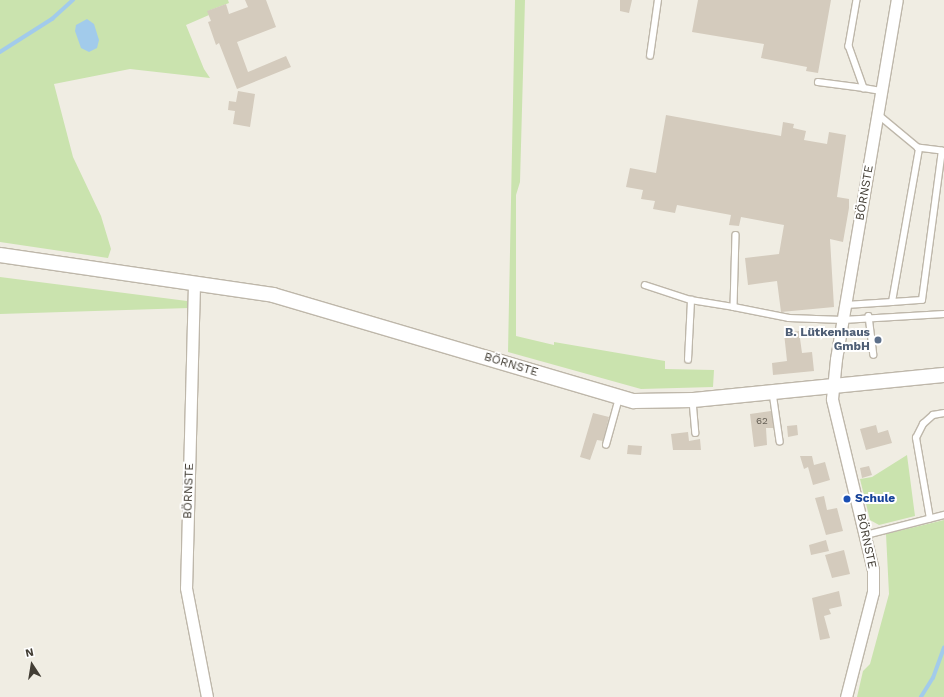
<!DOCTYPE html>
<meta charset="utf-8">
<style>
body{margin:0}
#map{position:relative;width:944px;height:697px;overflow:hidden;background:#f0ede3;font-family:"Work Sans",sans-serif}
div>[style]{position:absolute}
.green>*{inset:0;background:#cae3ae}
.water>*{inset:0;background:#a2cbeb}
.stream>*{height:3.5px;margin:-1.75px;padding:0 1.75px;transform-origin:1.75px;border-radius:1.75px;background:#a2cbeb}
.building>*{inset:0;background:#d4cbbd}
.roads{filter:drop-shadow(1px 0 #beb7aa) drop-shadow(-1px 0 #beb7aa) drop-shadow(0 1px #beb7aa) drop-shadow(0 -1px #beb7aa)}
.service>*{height:5.5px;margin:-2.75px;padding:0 2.75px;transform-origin:2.75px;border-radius:2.75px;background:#fff}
.minor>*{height:11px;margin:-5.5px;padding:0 5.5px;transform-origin:5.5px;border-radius:5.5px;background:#fff}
.tertiary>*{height:14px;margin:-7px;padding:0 7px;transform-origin:7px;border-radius:7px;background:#fff}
.dots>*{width:11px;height:11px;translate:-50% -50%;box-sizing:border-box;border:2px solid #fff;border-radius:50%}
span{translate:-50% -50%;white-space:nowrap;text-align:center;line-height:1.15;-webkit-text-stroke:4px #fff;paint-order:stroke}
.number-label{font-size:10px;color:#666056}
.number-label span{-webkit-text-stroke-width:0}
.street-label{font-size:12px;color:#423d34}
.service-label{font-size:12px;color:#4e5e75;font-weight:700}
.right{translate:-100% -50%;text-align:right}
.transit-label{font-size:12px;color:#164399;font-weight:700}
.left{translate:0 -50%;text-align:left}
.north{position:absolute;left:12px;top:645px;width:40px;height:40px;-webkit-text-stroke:3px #fff;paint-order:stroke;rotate:348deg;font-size:11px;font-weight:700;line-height:16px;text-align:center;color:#423d34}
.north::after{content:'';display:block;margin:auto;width:14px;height:18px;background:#423d34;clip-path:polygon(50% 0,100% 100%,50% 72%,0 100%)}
</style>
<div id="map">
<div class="green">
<i style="clip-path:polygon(0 0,228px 0,229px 3px,208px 11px,209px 15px,186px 25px,204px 69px,210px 78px,130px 69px,54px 84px,73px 157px,101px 216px,111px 249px,108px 258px,0 242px)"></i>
<i style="clip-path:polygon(515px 0,525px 0,520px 182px,516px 195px,516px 336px,554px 345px,554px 342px,665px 361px,665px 369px,714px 370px,713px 387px,641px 389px,508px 352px)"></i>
<i style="clip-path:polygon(0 277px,187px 301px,189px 308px,0 314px)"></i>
<i style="clip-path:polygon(907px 455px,915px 516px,879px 525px,870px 520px,860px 479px,872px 477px)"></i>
<i style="clip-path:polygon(944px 520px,944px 697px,857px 697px,863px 671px,870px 664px,889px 594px,886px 534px)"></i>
</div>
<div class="water">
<i style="clip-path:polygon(87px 19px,94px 24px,99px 40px,97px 48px,89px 52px,81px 48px,75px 31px,76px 25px)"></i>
</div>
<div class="stream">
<i style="left:0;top:52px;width:62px;rotate:-32.4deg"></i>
<i style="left:52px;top:19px;width:28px;rotate:-42deg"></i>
<i style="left:921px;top:697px;width:22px;rotate:-58deg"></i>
<i style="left:933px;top:678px;width:32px;rotate:-70deg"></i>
</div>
<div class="building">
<i style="clip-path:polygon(245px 0,266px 0,276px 27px,237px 42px,248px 72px,286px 56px,291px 67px,237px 89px,219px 43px,216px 45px,208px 22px,211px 21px,207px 11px,226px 4px,229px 14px,248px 7px)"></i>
<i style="clip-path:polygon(620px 0,632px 0,629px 13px,620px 11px)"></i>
<i style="clip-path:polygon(698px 0,831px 0,818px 73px,806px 71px,807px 67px,761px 58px,764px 44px,692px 32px)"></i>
<i style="clip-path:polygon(238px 91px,255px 94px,250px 127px,233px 124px,235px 111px,228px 110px,229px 101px,236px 102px)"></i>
<i style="clip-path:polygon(666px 115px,781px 136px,783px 122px,794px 124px,793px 128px,806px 131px,804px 140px,827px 144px,829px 132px,846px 135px,837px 197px,849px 199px,849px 208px,843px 242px,830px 239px,834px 307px,781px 312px,777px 281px,748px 285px,745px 258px,779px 254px,784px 225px,741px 217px,739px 226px,729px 225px,731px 215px,677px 205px,675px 213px,653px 209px,655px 201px,641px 199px,643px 190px,626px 187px,630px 168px,656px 173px)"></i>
<i style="clip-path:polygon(799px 331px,802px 353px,812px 352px,814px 371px,773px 375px,772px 363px,787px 361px,784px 333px)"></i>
<i style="clip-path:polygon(771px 411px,774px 428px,766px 428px,767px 445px,754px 447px,750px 414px)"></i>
<i style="clip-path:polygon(593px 413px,609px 417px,603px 441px,597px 440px,590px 460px,580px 457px)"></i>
<i style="clip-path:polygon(797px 425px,798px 435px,788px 437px,787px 426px)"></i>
<i style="clip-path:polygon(876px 425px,878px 433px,888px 430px,892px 443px,866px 450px,860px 429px)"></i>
<i style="clip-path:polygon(688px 432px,689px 441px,700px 439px,701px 450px,673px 450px,671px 434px)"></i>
<i style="clip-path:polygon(628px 445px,642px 446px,641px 455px,627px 454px)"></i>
<i style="clip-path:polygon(800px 456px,812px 456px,814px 465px,825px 462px,830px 480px,813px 485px,808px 467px,804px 469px)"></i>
<i style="clip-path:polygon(869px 466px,872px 475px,862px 478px,860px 468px)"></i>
<i style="clip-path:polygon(824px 496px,827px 510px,837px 508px,843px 531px,826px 535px,815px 498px)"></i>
<i style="clip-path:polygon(826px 540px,829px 551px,811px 555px,809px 545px)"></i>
<i style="clip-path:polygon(844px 550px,850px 574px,832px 578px,825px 555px)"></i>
<i style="clip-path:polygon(839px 591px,842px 606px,829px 609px,831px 614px,824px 616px,830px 638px,820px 640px,812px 598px)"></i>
</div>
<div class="roads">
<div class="service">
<i style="left:857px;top:0;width:47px;rotate:99.9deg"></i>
<i style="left:849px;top:46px;width:45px;rotate:70.3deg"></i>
<i style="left:864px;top:88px;width:17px;rotate:10deg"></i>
<i style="left:650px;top:56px;width:57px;rotate:-81.9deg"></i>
<i style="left:818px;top:82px;width:46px;rotate:7.4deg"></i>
<i style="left:736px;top:235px;width:72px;rotate:91.6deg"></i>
<i style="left:734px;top:307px;width:56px;rotate:11.3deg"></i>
<i style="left:789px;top:318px;width:54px;rotate:2.1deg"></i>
<i style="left:843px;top:320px;width:101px;rotate:-3.4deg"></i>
<i style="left:645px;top:285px;width:48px;rotate:18.1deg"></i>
<i style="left:691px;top:300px;width:44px;rotate:9.2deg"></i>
<i style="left:892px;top:302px;width:30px;rotate:-4deg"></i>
<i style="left:922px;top:300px;width:150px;rotate:-82.4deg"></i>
<i style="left:942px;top:151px;width:24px;rotate:-173deg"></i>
<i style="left:846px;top:305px;width:46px;rotate:-3.7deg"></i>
<i style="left:892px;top:302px;width:155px;rotate:-80deg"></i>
<i style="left:919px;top:149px;width:53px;rotate:-140.3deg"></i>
<i style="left:869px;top:316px;width:39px;rotate:83deg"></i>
<i style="left:688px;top:360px;width:60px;rotate:-87.1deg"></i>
<i style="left:773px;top:393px;width:49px;rotate:81.7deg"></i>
<i style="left:693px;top:401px;width:32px;rotate:85deg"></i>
<i style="left:606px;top:445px;width:49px;rotate:-74.5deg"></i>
<i style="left:930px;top:519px;width:82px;rotate:-99.8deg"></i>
<i style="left:916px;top:438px;width:16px;rotate:-63deg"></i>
<i style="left:923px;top:424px;width:13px;rotate:-42deg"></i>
<i style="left:933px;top:415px;width:11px;rotate:-10deg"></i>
<i style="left:866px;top:535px;width:81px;rotate:-14.4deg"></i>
</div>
<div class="minor">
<i style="left:194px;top:284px;width:304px;rotate:91.5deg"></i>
<i style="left:186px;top:588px;width:111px;rotate:79.1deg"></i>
<i style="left:846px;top:697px;width:108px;rotate:-75.6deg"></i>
<i style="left:873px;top:592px;width:22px;rotate:-90deg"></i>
<i style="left:873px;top:570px;width:176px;rotate:-103.5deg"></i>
<i style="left:832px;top:399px;width:40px;rotate:-84.3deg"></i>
<i style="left:836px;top:359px;width:364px;rotate:-80.4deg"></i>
</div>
<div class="tertiary">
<i style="left:0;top:255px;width:276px;rotate:8.3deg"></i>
<i style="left:273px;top:295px;width:376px;rotate:16.4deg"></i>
<i style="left:634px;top:401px;width:59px;rotate:-1deg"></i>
<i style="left:693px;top:400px;width:252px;rotate:-5.7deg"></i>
</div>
</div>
<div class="dots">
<i style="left:878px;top:340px;background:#5c6f8a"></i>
<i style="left:847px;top:499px;background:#1a4fb4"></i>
</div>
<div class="number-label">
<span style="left:762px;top:421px">62</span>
</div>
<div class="street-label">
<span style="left:865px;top:193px;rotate:-80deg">BÖRNSTE</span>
<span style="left:511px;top:365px;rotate:17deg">BÖRNSTE</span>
<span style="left:189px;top:491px;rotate:-88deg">BÖRNSTE</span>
<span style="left:866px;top:541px;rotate:78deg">BÖRNSTE</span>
</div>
<div class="service-label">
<span class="right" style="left:870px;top:340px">B. Lütkenhaus<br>GmbH</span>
</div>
<div class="transit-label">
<span class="left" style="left:855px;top:499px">Schule</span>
</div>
<div class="north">N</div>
</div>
